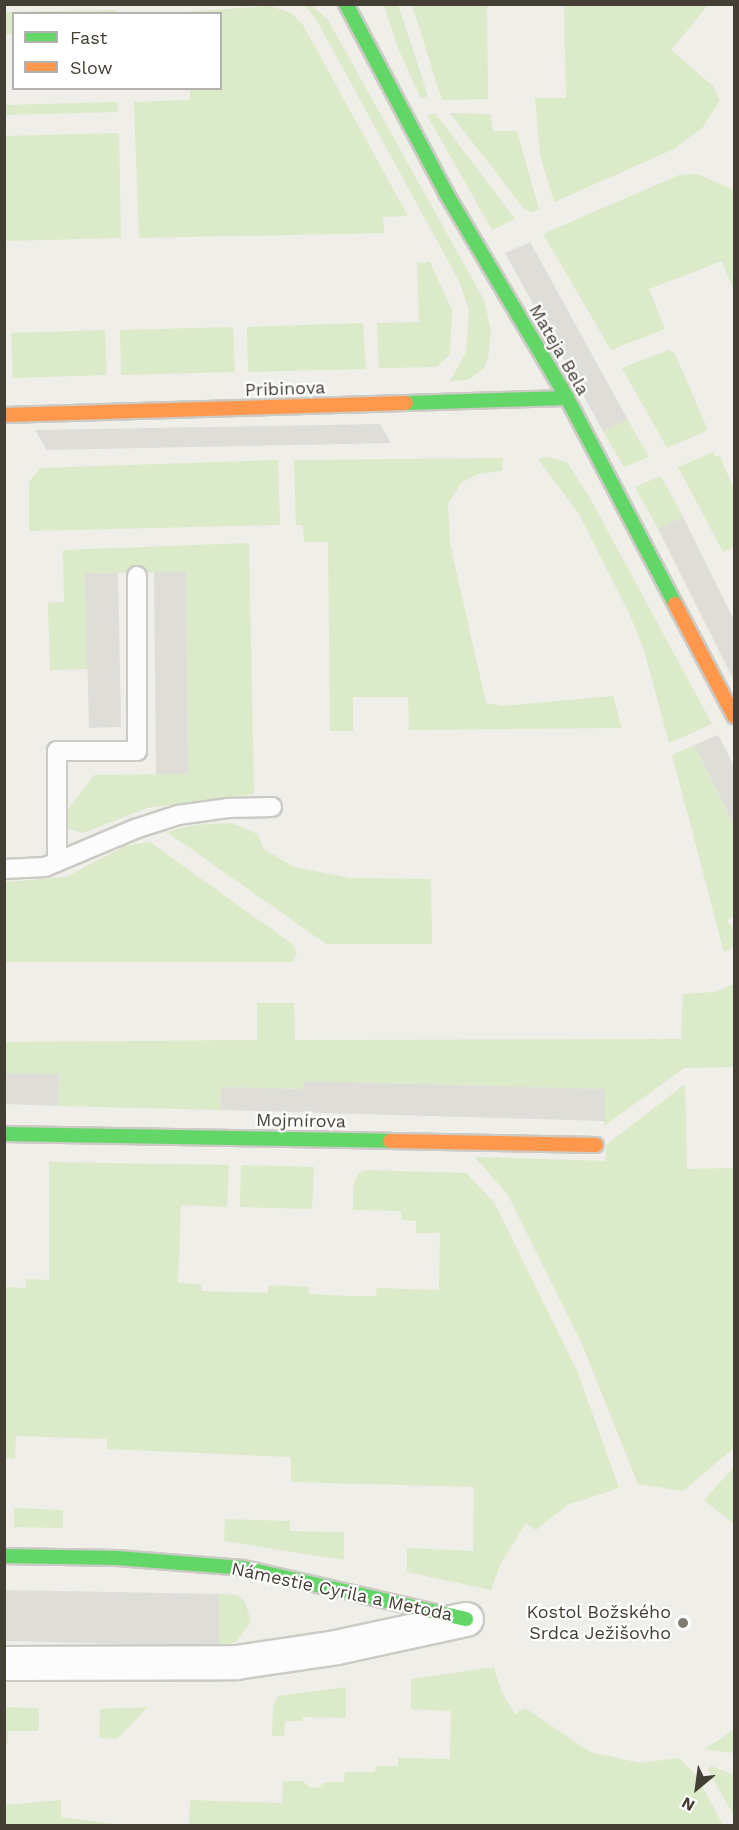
<!DOCTYPE html>
<meta charset="utf-8">
<style>
body{margin:0}
#map{position:relative;width:739px;height:1830px;overflow:hidden;background:#efeee8;font-family:"Work Sans",sans-serif}
div>[style]{position:absolute}
.green>*{inset:0;background:#dbeac8}
.parking>*{inset:0;background:#deddd8}
.roads{filter:drop-shadow(2px 0 #cbcac4) drop-shadow(-2px 0 #cbcac4) drop-shadow(0 2px #cbcac4) drop-shadow(0 -2px #cbcac4)}
.lane>*{height:18px;margin:-9px;padding:0 9px;transform-origin:9px;border-radius:9px;background:#fdfcfc}
.street>*{height:33px;margin:-16.5px;padding:0 16.5px;transform-origin:16.5px;border-radius:16.5px;background:#fdfcfc}
.fast>*{height:14px;margin:-7px;padding:0 7px;transform-origin:7px;border-radius:7px;background:#63d668}
.slow>*{height:14px;margin:-7px;padding:0 7px;transform-origin:7px;border-radius:7px;background:#ff974d}
.dots>*{width:16px;height:16px;translate:-50% -50%;box-sizing:border-box;border:3px solid #fff;border-radius:50%}
span{translate:-50% -50%;white-space:nowrap;text-align:center;line-height:1.15;-webkit-text-stroke:4.5px #fff;paint-order:stroke}
.street-label{font-size:18px;color:#443f34}
.poi-label{font-size:18px;color:#443f34}
.right{translate:-100% -50%;text-align:right}
.frame{position:absolute;inset:0;border:6px solid #443f34;pointer-events:none}
.legend{position:absolute;left:12px;top:12px;width:210px;height:78px;box-sizing:border-box;background:#fff;border:2px solid #b4b2ae;margin:0;padding:8px 10px;list-style:none;font-size:18px;color:#443f34}
.legend li{display:flex;align-items:center;gap:12px;height:30px}
.legend b{width:30px;border:2px solid #b4b2ae}
.north{position:absolute;left:667px;top:1758px;width:60px;height:60px;-webkit-text-stroke:4px #fff;paint-order:stroke;rotate:209deg;font-size:16px;font-weight:700;line-height:24px;text-align:center;color:#443f34}
.north::after{content:'';display:block;margin:auto;width:21px;height:27px;background:#443f34;clip-path:polygon(50% 0,100% 100%,50% 72%,0 100%)}
</style>
<div id="map">
<div class="green">
<i style="clip-path:polygon(304px 5px,311px 5px,328px 20px,484px 300px,491px 331px,488px 358px,484px 368px,468px 380px,450px 381px,466px 352px,469px 310px,459px 281px,316px 19px)"></i>
<i style="clip-path:polygon(384px 5px,398px 5px,428px 96px,421px 99px,398px 48px)"></i>
<i style="clip-path:polygon(412px 5px,487px 5px,488px 99px,442px 100px)"></i>
<i style="clip-path:polygon(564px 5px,708px 5px,671px 50px,713px 86px,720px 100px,703px 127px,674px 149px,554px 202px,540px 155px,535px 98px,566px 98px)"></i>
<i style="clip-path:polygon(270px 6px,291px 13px,303px 25px,408px 216px,383px 217px,384px 233px,139px 238px,134px 102px,190px 100px,190px 89px,220px 88px,220px 14px,181px 12px)"></i>
<i style="clip-path:polygon(115px 10px,115px 14px,14px 14px,13px 34px,5px 34px,5px 12px)"></i>
<i style="clip-path:polygon(117px 102px,118px 112px,5px 115px,5px 105px)"></i>
<i style="clip-path:polygon(435px 113px,515px 219px,492px 230px,427px 115px)"></i>
<i style="clip-path:polygon(450px 113px,491px 114px,493px 131px,517px 131px,539px 209px,531px 212px,524px 209px)"></i>
<i style="clip-path:polygon(119px 133px,121px 238px,5px 241px,5px 136px)"></i>
<i style="clip-path:polygon(697px 174px,734px 190px,734px 291px,722px 261px,649px 289px,665px 329px,611px 350px,543px 234px,679px 175px)"></i>
<i style="clip-path:polygon(430px 262px,452px 310px,450px 354px,437px 367px,379px 368px,377px 323px,419px 322px,417px 263px)"></i>
<i style="clip-path:polygon(363px 323px,366px 369px,248px 372px,247px 327px)"></i>
<i style="clip-path:polygon(233px 327px,235px 372px,121px 375px,120px 330px)"></i>
<i style="clip-path:polygon(105px 330px,107px 375px,13px 378px,11px 333px)"></i>
<i style="clip-path:polygon(669px 350px,675px 354px,708px 430px,667px 448px,622px 368px)"></i>
<i style="clip-path:polygon(628px 420px,649px 457px,624px 467px,603px 431px)"></i>
<i style="clip-path:polygon(713px 452px,716px 457px,720px 456px,734px 490px,734px 547px,723px 552px,678px 467px)"></i>
<i style="clip-path:polygon(548px 457px,567px 462px,591px 500px,712px 724px,669px 743px,644px 650px,630px 615px,579px 514px,538px 459px)"></i>
<i style="clip-path:polygon(503px 458px,502px 471px,478px 474px,461px 483px,448px 504px,450px 543px,486px 703px,503px 706px,613px 696px,622px 728px,409px 730px,408px 697px,353px 697px,353px 731px,330px 731px,328px 542px,304px 542px,303px 525px,296px 525px,294px 460px)"></i>
<i style="clip-path:polygon(278px 460px,280px 525px,29px 531px,29px 482px,40px 468px)"></i>
<i style="clip-path:polygon(661px 476px,683px 517px,658px 529px,635px 487px)"></i>
<i style="clip-path:polygon(249px 543px,254px 794px,147px 808px,83px 833px,68px 829px,64px 815px,94px 775px,188px 774px,186px 572px,86px 573px,88px 669px,50px 670px,48px 603px,64px 602px,63px 550px)"></i>
<i style="clip-path:polygon(694px 745px,734px 825px,734px 915px,727px 921px,734px 930px,734px 947px,724px 952px,672px 755px)"></i>
<i style="clip-path:polygon(232px 823px,257px 834px,264px 849px,294px 867px,351px 878px,431px 879px,432px 944px,326px 944px,167px 832px,193px 825px)"></i>
<i style="clip-path:polygon(150px 842px,292px 944px,297px 953px,292px 962px,5px 962px,5px 882px,66px 877px,125px 846px)"></i>
<i style="clip-path:polygon(734px 984px,734px 1067px,684px 1068px,604px 1126px,605px 1089px,307px 1081px,304px 1081px,304px 1089px,221px 1087px,220px 1110px,58px 1106px,59px 1074px,5px 1073px,5px 1042px,257px 1040px,257px 1003px,294px 1003px,295px 1040px,681px 1039px,683px 994px,715px 992px)"></i>
<i style="clip-path:polygon(685px 1084px,687px 1169px,734px 1168px,734px 1448px,683px 1491px,638px 1484px,582px 1344px,508px 1195px,475px 1157px,605px 1161px,606px 1145px)"></i>
<i style="clip-path:polygon(49px 1162px,229px 1165px,227px 1207px,181px 1205px,178px 1283px,201px 1284px,201px 1291px,268px 1293px,269px 1285px,309px 1287px,309px 1294px,349px 1296px,376px 1296px,377px 1288px,439px 1290px,440px 1233px,416px 1233px,416px 1221px,401px 1220px,401px 1211px,353px 1210px,353px 1186px,358px 1174px,367px 1170px,466px 1173px,494px 1202px,578px 1373px,619px 1488px,567px 1505px,536px 1530px,526px 1523px,500px 1565px,491px 1590px,407px 1572px,407px 1548px,473px 1551px,474px 1487px,291px 1482px,291px 1457px,107px 1449px,107px 1439px,16px 1436px,15px 1459px,5px 1458px,5px 1287px,26px 1288px,26px 1279px,49px 1280px)"></i>
<i style="clip-path:polygon(241px 1165px,314px 1167px,312px 1209px,240px 1207px)"></i>
<i style="clip-path:polygon(734px 1467px,734px 1524px,704px 1500px)"></i>
<i style="clip-path:polygon(14px 1508px,63px 1510px,63px 1528px,14px 1527px)"></i>
<i style="clip-path:polygon(225px 1519px,290px 1521px,290px 1531px,344px 1532px,344px 1560px,224px 1541px)"></i>
<i style="clip-path:polygon(219px 1594px,237px 1595px,245px 1602px,251px 1622px,236px 1642px,219px 1646px)"></i>
<i style="clip-path:polygon(494px 1667px,501px 1691px,515px 1714px,525px 1708px,590px 1752px,640px 1763px,679px 1758px,696px 1775px,723px 1825px,189px 1825px,190px 1800px,282px 1803px,283px 1781px,303px 1781px,309px 1787px,318px 1788px,325px 1782px,344px 1782px,345px 1772px,375px 1772px,376px 1766px,398px 1766px,398px 1758px,450px 1759px,451px 1711px,411px 1709px,411px 1679px)"></i>
<i style="clip-path:polygon(346px 1687px,346px 1718px,303px 1717px,303px 1721px,285px 1721px,284px 1736px,272px 1736px,273px 1705px,278px 1696px)"></i>
<i style="clip-path:polygon(5px 1707px,39px 1708px,39px 1731px,8px 1731px,8px 1743px,5px 1743px)"></i>
<i style="clip-path:polygon(148px 1707px,117px 1739px,99px 1738px,100px 1709px)"></i>
<i style="clip-path:polygon(734px 1729px,734px 1753px,704px 1749px,719px 1740px)"></i>
<i style="clip-path:polygon(711px 1766px,734px 1775px,734px 1816px,708px 1770px)"></i>
<i style="clip-path:polygon(5px 1781px,6px 1805px,61px 1800px,61px 1817px,122px 1825px,5px 1825px)"></i>
</div>
<div class="parking">
<i style="clip-path:polygon(530px 242px,628px 420px,603px 431px,505px 253px)"></i>
<i style="clip-path:polygon(380px 424px,391px 443px,47px 450px,35px 430px)"></i>
<i style="clip-path:polygon(683px 517px,734px 620px,734px 681px,658px 529px)"></i>
<i style="clip-path:polygon(154px 572px,186px 572px,188px 774px,156px 774px)"></i>
<i style="clip-path:polygon(85px 573px,118px 573px,121px 727px,89px 728px)"></i>
<i style="clip-path:polygon(718px 735px,734px 766px,734px 825px,694px 745px)"></i>
<i style="clip-path:polygon(5px 1073px,59px 1074px,58px 1106px,5px 1104px)"></i>
<i style="clip-path:polygon(304px 1081px,605px 1089px,605px 1121px,220px 1110px,221px 1087px,303px 1089px)"></i>
<i style="clip-path:polygon(5px 1590px,219px 1594px,219px 1646px,5px 1641px)"></i>
</div>
<div class="roads">
<div class="lane">
<i style="left:57px;top:862px;width:111px;rotate:-90deg"></i>
<i style="left:57px;top:751px;width:80px"></i>
<i style="left:137px;top:751px;width:175px;rotate:-90deg"></i>
<i style="left:4px;top:869px;width:41px;rotate:-2.8deg"></i>
<i style="left:45px;top:867px;width:98px;rotate:-22.9deg"></i>
<i style="left:135px;top:829px;width:45px;rotate:-18deg"></i>
<i style="left:178px;top:815px;width:50px;rotate:-8deg"></i>
<i style="left:228px;top:808px;width:44px;rotate:-1.3deg"></i>
</div>
<div class="street">
<i style="left:4px;top:1663px;width:232px;rotate:-0.2deg"></i>
<i style="left:236px;top:1662px;width:101px;rotate:-8.5deg"></i>
<i style="left:336px;top:1647px;width:133px;rotate:-12.2deg"></i>
</div>
<div class="fast">
<i style="left:346px;top:4px;width:214px;rotate:62.1deg"></i>
<i style="left:446px;top:193px;width:238px;rotate:59.4deg"></i>
<i style="left:567px;top:398px;width:233px;rotate:62.3deg"></i>
<i style="left:406px;top:403px;width:161px;rotate:-1.8deg"></i>
<i style="left:4px;top:1134px;width:386px;rotate:1deg"></i>
<i style="left:4px;top:1556px;width:113px;rotate:1deg"></i>
<i style="left:117px;top:1558px;width:126px;rotate:4.5deg"></i>
<i style="left:243px;top:1568px;width:229px;rotate:12.9deg"></i>
</div>
<div class="slow">
<i style="left:4px;top:415px;width:402px;rotate:-1.7deg"></i>
<i style="left:675px;top:604px;width:127px;rotate:62.2deg"></i>
<i style="left:390px;top:1141px;width:206px;rotate:1.1deg"></i>
</div>
</div>
<div class="dots">
<i style="left:683px;top:1623px;background:#807c73"></i>
</div>
<div class="street-label">
<span style="left:559px;top:350px;rotate:60deg">Mateja Bela</span>
<span style="left:285px;top:389px;rotate:-2deg">Pribinova</span>
<span style="left:301px;top:1121px;rotate:1deg">Mojmírova</span>
<span style="left:342px;top:1592px;rotate:12deg">Námestie Cyrila a Metoda</span>
</div>
<div class="poi-label">
<span class="right" style="left:671px;top:1623px">Kostol Božského<br>Srdca Ježišovho</span>
</div>
<div class="frame"></div>
<ul class="legend">
<li><b style="height:8px;background:#63d668"></b>Fast</li>
<li><b style="height:8px;background:#ff974d"></b>Slow</li>
</ul>
<div class="north">N</div>
</div>
